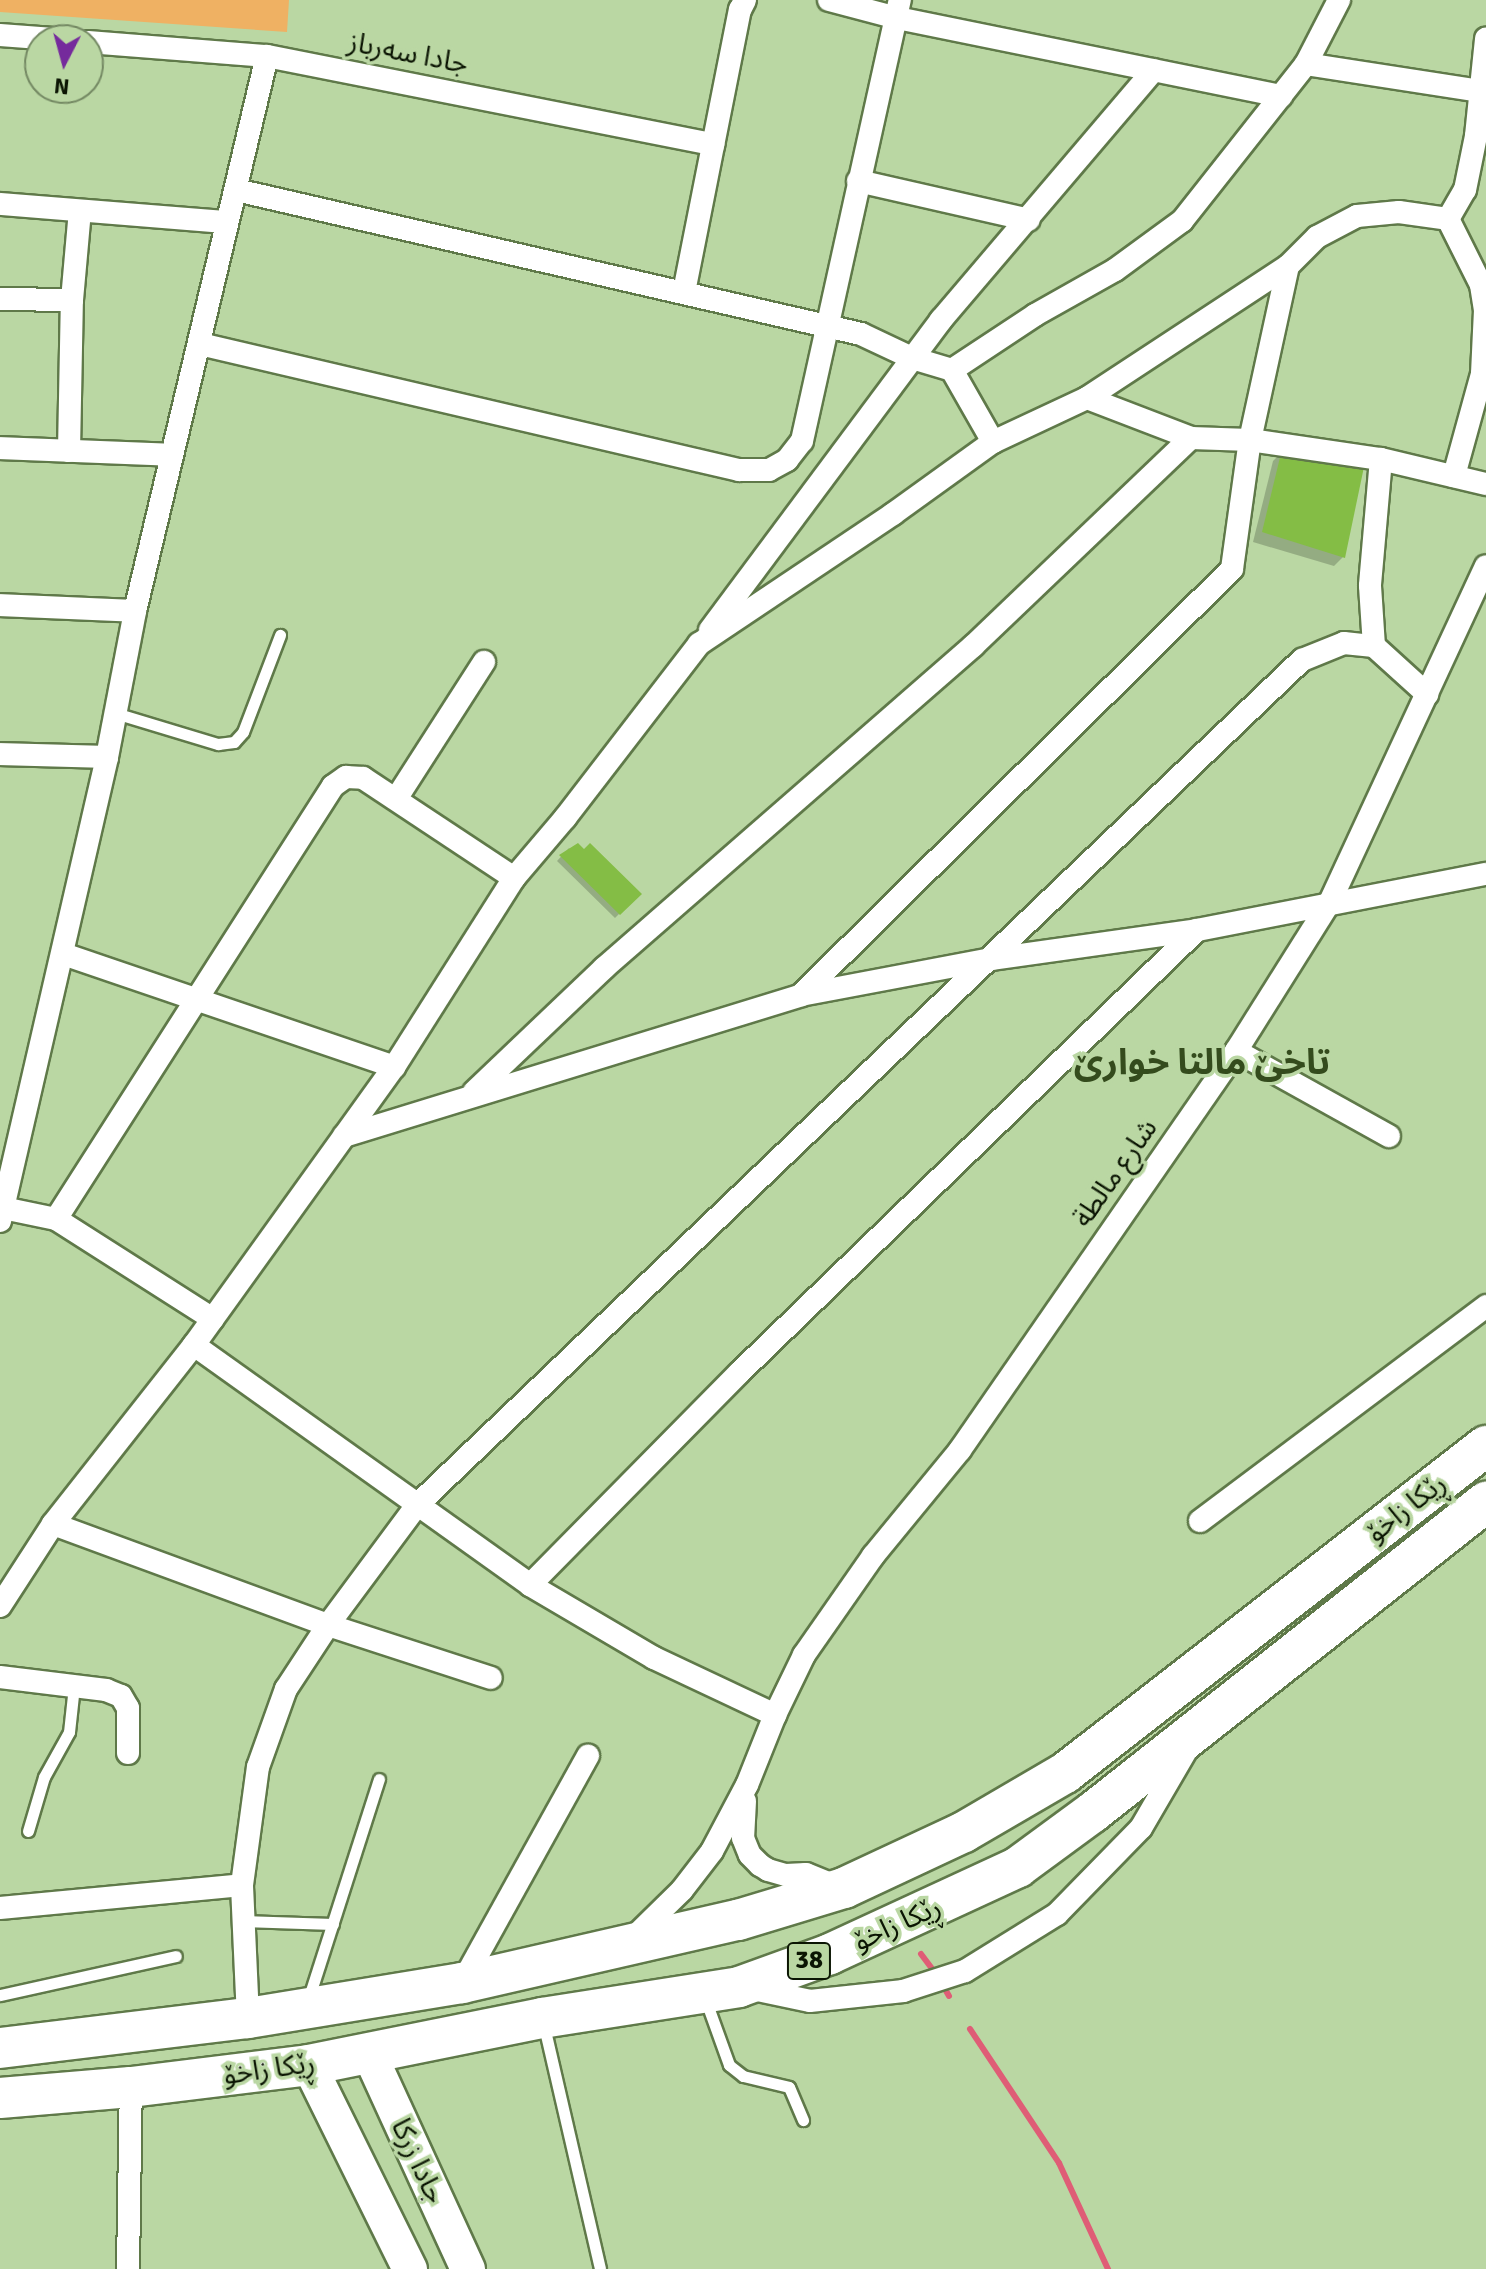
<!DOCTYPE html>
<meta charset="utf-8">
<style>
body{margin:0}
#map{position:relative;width:1486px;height:2269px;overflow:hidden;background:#bad7a3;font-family:Signika,"Noto Sans Arabic",sans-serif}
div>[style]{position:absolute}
.green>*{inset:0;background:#efb163}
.shadow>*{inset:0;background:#0003}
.stream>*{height:6px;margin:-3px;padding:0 3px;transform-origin:3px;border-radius:3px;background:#df5d76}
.building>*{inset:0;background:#84bd45}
.roads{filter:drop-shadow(2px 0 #5f7949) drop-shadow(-2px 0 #5f7949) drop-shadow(0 2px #5f7949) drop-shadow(0 -2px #5f7949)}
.lane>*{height:11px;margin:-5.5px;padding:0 5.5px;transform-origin:5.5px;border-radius:5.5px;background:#fff}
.street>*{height:22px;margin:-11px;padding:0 11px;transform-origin:11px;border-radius:11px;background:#fff}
.primary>*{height:34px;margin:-17px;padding:0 17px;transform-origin:17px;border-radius:17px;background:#fff}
.highway>*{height:40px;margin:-20px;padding:0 20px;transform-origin:20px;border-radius:20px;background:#fff}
span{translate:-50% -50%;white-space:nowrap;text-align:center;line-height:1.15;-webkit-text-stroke:7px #bad7a3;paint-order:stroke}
.shield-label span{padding:2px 6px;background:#bad7a3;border:2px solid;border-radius:6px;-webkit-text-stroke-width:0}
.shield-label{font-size:26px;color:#0b1503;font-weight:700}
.street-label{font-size:28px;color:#0b1503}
.district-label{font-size:36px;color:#344b1d;font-weight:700}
.north{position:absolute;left:24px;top:24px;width:80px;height:80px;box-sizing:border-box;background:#bad7a3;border:2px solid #748963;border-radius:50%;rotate:186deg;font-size:22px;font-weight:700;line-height:32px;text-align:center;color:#0b1503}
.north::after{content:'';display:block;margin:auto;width:28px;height:36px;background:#752a9c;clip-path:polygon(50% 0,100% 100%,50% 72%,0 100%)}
</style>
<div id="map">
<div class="green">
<i style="clip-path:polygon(0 0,289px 0,287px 32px,0 12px)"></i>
</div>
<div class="shadow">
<i style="clip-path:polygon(1283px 451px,1343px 557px,1334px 566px,1253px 542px,1273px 461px)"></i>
<i style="clip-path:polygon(569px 848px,572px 852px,639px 894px,615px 918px,557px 861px)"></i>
</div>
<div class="stream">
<i style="left:921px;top:1954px;width:20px;rotate:53deg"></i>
<i style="left:945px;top:1989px;width:8px;rotate:60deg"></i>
<i style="left:970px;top:2029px;width:161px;rotate:56.4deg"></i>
<i style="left:1059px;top:2163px;width:117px;rotate:65.2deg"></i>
</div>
<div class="building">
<i style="clip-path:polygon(1282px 449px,1365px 462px,1345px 558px,1262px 532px)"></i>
<i style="clip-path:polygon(578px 843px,584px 849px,590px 843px,642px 894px,620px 915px,559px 855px)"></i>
</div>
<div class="roads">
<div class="lane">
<i style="left:115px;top:713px;width:108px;rotate:16.8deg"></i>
<i style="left:218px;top:744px;width:16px;rotate:-7deg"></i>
<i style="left:234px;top:742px;width:13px;rotate:-48deg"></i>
<i style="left:243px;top:732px;width:104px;rotate:-69.1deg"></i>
<i style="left:28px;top:1831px;width:56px;rotate:-73.5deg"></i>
<i style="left:44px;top:1777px;width:51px;rotate:-60.9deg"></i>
<i style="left:69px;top:1732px;width:46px;rotate:-83.8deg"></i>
<i style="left:242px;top:1921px;width:91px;rotate:1.9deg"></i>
<i style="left:0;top:1995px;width:180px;rotate:-12.5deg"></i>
<i style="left:308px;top:2000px;width:232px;rotate:-72.2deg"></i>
<i style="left:706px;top:2001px;width:68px;rotate:70.2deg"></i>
<i style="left:729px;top:2065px;width:18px;rotate:38deg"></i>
<i style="left:743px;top:2076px;width:47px;rotate:13.4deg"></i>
<i style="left:789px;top:2087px;width:36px;rotate:67deg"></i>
<i style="left:544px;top:2026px;width:249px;rotate:77deg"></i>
</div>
<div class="street">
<i style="left:829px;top:0;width:70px;rotate:14.8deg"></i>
<i style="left:897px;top:18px;width:392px;rotate:11.5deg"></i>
<i style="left:0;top:35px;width:67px;rotate:4.3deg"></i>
<i style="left:88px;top:42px;width:180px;rotate:4.5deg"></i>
<i style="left:267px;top:56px;width:455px;rotate:11.2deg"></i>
<i style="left:1306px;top:64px;width:176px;rotate:8.8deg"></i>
<i style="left:858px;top:181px;width:175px;rotate:12.8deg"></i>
<i style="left:236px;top:190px;width:641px;rotate:12.97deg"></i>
<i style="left:861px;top:334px;width:56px;rotate:25.2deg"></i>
<i style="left:912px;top:358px;width:42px;rotate:16.7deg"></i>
<i style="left:952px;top:370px;width:83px;rotate:60.3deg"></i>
<i style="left:0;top:204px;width:227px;rotate:4.6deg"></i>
<i style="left:1448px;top:219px;width:34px;rotate:-60deg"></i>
<i style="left:1465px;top:190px;width:55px;rotate:-78.5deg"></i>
<i style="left:1476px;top:136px;width:98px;rotate:-84.1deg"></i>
<i style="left:684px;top:292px;width:288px;rotate:-78.8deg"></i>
<i style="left:740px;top:10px;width:11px;rotate:-63deg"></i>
<i style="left:0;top:299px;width:72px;rotate:0.8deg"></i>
<i style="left:200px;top:344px;width:554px;rotate:13.16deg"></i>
<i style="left:739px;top:470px;width:30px"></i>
<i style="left:769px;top:470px;width:21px;rotate:-29deg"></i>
<i style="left:787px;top:460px;width:24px;rotate:-52deg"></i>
<i style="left:802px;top:441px;width:452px;rotate:-77.5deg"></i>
<i style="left:952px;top:370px;width:100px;rotate:-33.5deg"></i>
<i style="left:1035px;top:315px;width:92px;rotate:-29.4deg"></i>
<i style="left:1115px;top:270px;width:83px;rotate:-36.2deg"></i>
<i style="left:1182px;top:221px;width:200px;rotate:-51.7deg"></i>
<i style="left:1306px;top:64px;width:72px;rotate:-62.7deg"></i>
<i style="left:1087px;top:398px;width:240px;rotate:-33.3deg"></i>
<i style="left:1288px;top:266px;width:41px;rotate:-45deg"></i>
<i style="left:1317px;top:237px;width:45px;rotate:-27.7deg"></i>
<i style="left:1357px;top:216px;width:42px;rotate:-5.4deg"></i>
<i style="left:1399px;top:212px;width:49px;rotate:8.1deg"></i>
<i style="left:1448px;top:219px;width:74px;rotate:63.4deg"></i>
<i style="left:1481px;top:285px;width:25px;rotate:81deg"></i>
<i style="left:1485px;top:310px;width:64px;rotate:92.7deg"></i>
<i style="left:1482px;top:374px;width:106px;rotate:105.4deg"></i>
<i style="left:0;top:448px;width:172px;rotate:2.3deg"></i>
<i style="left:69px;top:451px;width:151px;rotate:-88.9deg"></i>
<i style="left:72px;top:300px;width:89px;rotate:-84.9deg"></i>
<i style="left:1381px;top:459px;width:127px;rotate:95deg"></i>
<i style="left:1370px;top:586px;width:60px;rotate:86.2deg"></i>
<i style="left:1374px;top:646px;width:72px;rotate:42.2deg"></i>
<i style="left:0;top:605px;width:135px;rotate:2.5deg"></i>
<i style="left:710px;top:630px;width:387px;rotate:-53.3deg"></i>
<i style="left:941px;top:320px;width:328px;rotate:-49.6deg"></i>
<i style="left:0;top:754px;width:107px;rotate:1.6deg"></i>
<i style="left:396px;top:799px;width:163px;rotate:-57.3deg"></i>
<i style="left:63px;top:954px;width:350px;rotate:18.8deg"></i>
<i style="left:801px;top:995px;width:606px;rotate:-44.67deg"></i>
<i style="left:1232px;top:569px;width:130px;rotate:-82.1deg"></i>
<i style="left:1250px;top:440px;width:178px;rotate:-77.7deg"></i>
<i style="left:1236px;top:1051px;width:175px;rotate:29.1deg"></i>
<i style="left:474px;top:1092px;width:180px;rotate:-43.6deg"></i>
<i style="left:604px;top:968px;width:490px;rotate:-41.1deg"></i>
<i style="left:973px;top:646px;width:301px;rotate:-43.7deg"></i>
<i style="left:344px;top:1136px;width:478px;rotate:-17.1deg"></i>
<i style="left:801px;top:995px;width:193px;rotate:-10.7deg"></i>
<i style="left:991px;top:959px;width:208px;rotate:-8deg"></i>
<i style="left:1197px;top:930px;width:294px;rotate:-11deg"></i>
<i style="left:3px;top:1208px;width:54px;rotate:11.7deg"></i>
<i style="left:56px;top:1219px;width:186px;rotate:32.5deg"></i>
<i style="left:56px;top:1219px;width:514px;rotate:-57.39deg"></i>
<i style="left:333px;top:786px;width:16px;rotate:-35deg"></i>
<i style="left:346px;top:777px;width:17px;rotate:3deg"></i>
<i style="left:363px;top:778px;width:181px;rotate:33.5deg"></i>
<i style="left:0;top:1221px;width:476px;rotate:-77deg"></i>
<i style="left:107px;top:757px;width:149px;rotate:-79.1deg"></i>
<i style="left:135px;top:611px;width:570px;rotate:-76.62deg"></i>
<i style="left:194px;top:1345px;width:413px;rotate:35.5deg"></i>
<i style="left:530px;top:1585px;width:144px;rotate:30.5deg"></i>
<i style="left:654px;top:1658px;width:134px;rotate:25.2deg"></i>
<i style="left:1200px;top:1521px;width:358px;rotate:-36.9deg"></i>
<i style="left:53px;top:1524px;width:293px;rotate:20.2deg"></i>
<i style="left:328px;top:1625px;width:171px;rotate:18deg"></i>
<i style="left:530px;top:1585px;width:298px;rotate:-45.4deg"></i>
<i style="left:739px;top:1373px;width:637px;rotate:-44.05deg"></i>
<i style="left:0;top:1606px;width:98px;rotate:-57.1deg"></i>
<i style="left:53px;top:1524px;width:228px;rotate:-51.8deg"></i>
<i style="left:194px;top:1345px;width:342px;rotate:-54.3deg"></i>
<i style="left:394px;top:1067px;width:224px;rotate:-57.6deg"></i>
<i style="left:514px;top:878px;width:79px;rotate:-49.6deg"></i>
<i style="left:565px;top:818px;width:220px;rotate:-52.4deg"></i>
<i style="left:699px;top:644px;width:234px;rotate:-33.8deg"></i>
<i style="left:893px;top:514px;width:123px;rotate:-35.8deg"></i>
<i style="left:993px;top:442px;width:104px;rotate:-25.1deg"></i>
<i style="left:1087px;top:398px;width:111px;rotate:21deg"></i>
<i style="left:1191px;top:438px;width:59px;rotate:1.9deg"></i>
<i style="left:1250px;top:440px;width:132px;rotate:8.3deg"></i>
<i style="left:1381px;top:459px;width:108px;rotate:13.4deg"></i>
<i style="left:0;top:1677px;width:107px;rotate:7deg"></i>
<i style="left:106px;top:1690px;width:16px;rotate:22deg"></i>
<i style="left:121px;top:1696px;width:14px;rotate:60deg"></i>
<i style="left:128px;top:1708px;width:45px;rotate:90deg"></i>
<i style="left:745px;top:1801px;width:37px;rotate:93deg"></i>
<i style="left:743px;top:1838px;width:18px;rotate:68deg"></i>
<i style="left:750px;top:1855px;width:14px;rotate:45deg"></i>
<i style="left:760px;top:1865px;width:9px;rotate:32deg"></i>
<i style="left:768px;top:1870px;width:19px;rotate:16deg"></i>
<i style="left:786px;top:1875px;width:20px;rotate:-3deg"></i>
<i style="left:806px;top:1874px;width:35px;rotate:22deg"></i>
<i style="left:0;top:1908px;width:243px;rotate:-5.4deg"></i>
<i style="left:631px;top:1940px;width:71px;rotate:-44.4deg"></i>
<i style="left:682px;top:1890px;width:49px;rotate:-52.4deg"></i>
<i style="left:712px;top:1851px;width:75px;rotate:-62.1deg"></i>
<i style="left:747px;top:1785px;width:75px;rotate:-68.2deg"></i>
<i style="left:775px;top:1715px;width:67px;rotate:-64.2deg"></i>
<i style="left:804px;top:1655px;width:121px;rotate:-55.1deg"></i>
<i style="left:873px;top:1556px;width:137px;rotate:-50.6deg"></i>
<i style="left:960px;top:1450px;width:485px;rotate:-55.3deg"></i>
<i style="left:1236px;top:1051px;width:176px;rotate:-57.8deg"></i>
<i style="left:1330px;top:902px;width:370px;rotate:-65.1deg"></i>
<i style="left:462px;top:1983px;width:260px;rotate:-61deg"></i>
<i style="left:748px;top:1988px;width:63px;rotate:11.8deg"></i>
<i style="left:810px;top:2001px;width:94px;rotate:-6.1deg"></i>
<i style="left:903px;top:1991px;width:65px;rotate:-17.9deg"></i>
<i style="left:965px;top:1971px;width:108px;rotate:-31.8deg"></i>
<i style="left:1057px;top:1914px;width:120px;rotate:-45.7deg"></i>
<i style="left:1141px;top:1828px;width:91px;rotate:-59.8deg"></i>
<i style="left:248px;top:2018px;width:133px;rotate:-92.6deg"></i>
<i style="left:242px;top:1885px;width:119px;rotate:-82.3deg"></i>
<i style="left:258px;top:1767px;width:83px;rotate:-70.3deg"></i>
<i style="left:286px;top:1689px;width:77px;rotate:-56.7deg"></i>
<i style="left:328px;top:1625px;width:149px;rotate:-53.4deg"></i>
<i style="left:417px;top:1505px;width:1224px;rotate:-43.68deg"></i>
<i style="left:1302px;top:660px;width:45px;rotate:-22deg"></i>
<i style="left:1344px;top:643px;width:30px;rotate:6deg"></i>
<i style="left:128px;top:2269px;width:182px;rotate:-89.1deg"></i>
</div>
<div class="primary">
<i style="left:369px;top:2053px;width:238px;rotate:65.4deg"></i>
<i style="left:309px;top:2065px;width:228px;rotate:63.7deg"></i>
</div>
<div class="highway">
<i style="left:0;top:2048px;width:250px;rotate:-6.9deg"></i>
<i style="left:248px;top:2018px;width:217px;rotate:-9.3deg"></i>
<i style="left:462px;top:1983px;width:283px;rotate:-12.9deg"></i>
<i style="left:738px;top:1920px;width:111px;rotate:-16.8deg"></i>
<i style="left:844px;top:1888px;width:132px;rotate:-25deg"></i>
<i style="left:964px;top:1832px;width:117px;rotate:-30.3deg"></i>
<i style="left:1065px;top:1773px;width:533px;rotate:-37.84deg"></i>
<i style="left:0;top:2098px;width:131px;rotate:-4.8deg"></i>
<i style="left:131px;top:2087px;width:179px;rotate:-7deg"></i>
<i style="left:309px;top:2065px;width:238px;rotate:-11.4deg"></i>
<i style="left:542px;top:2018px;width:199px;rotate:-8.9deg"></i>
<i style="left:739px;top:1987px;width:97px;rotate:-19.9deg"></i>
<i style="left:830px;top:1954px;width:207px;rotate:-24.8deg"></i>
<i style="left:1018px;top:1867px;width:93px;rotate:-36.3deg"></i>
<i style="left:1093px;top:1812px;width:501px;rotate:-38.27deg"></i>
</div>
</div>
<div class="shield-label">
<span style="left:809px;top:1961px">38</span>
</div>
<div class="street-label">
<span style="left:408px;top:53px;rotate:11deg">جادا سەرباز</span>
<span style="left:1115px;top:1173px;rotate:-55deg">شارع مالطة</span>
<span style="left:1406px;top:1508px;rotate:-38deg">ڕێکا زاخۆ</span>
<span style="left:897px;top:1924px;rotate:-24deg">ڕێکا زاخۆ</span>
<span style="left:269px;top:2069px;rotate:-8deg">ڕێکا زاخۆ</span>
<span style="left:418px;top:2161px;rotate:65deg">جادا زرکا</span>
</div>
<div class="district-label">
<span style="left:1202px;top:1063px">تاخێ مالتا خوارێ</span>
</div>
<div class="north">N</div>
</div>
